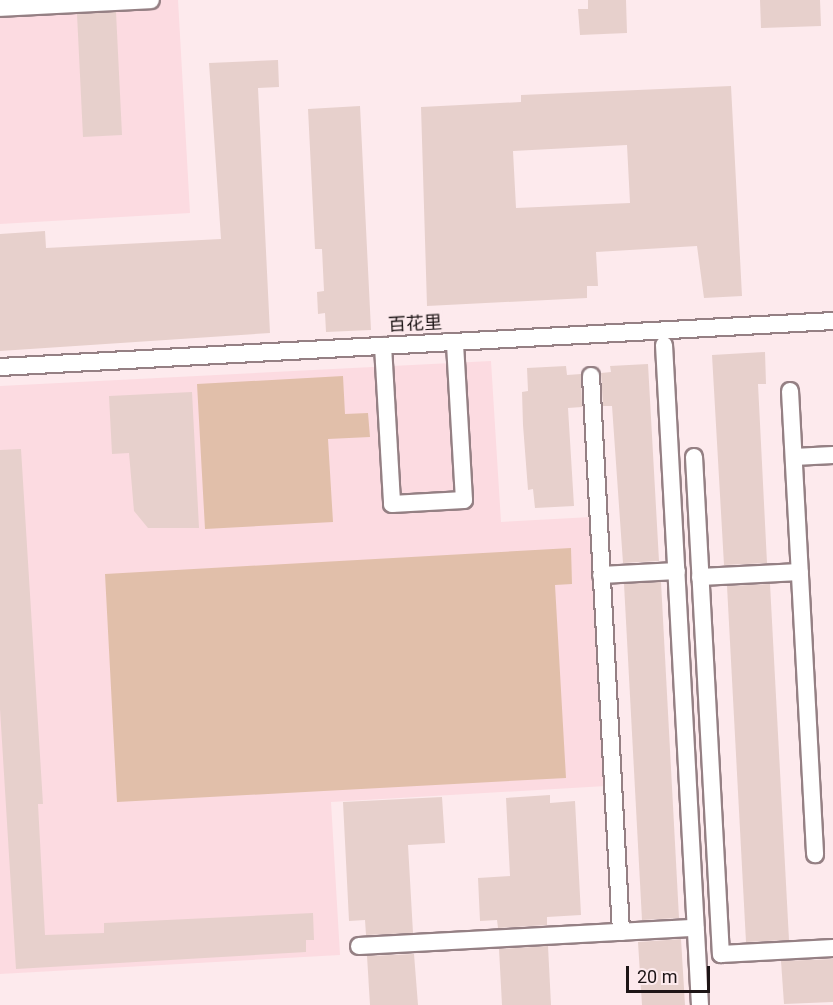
<!DOCTYPE html>
<meta charset="utf-8">
<style>
body{margin:0}
#map{position:relative;width:833px;height:1005px;overflow:hidden;background:#fdeaed;font-family:Roboto,"Noto Sans SC",sans-serif}
div>[style]{position:absolute}
.built>*{inset:0;background:#fcdbe1}
.green>*{inset:0;background:#e1bfaa}
.building>*{inset:0;background:#e7d0cc}
.roads{filter:drop-shadow(2px 0 #958084) drop-shadow(-2px 0 #958084) drop-shadow(0 2px #958084) drop-shadow(0 -2px #958084)}
.service>*{height:16px;margin:-8px;padding:0 8px;transform-origin:8px;border-radius:8px;background:#fff}
span{translate:-50% -50%;white-space:nowrap;text-align:center;line-height:1.15;-webkit-text-stroke:6px #fdeaed;paint-order:stroke}
.street-label{font-size:18px;color:#1d1516}
.scale{position:absolute;left:626px;top:966px;width:84px;height:27px;box-sizing:border-box;border:3px solid #1d1516;border-top:0;padding-left:8px;font-size:18px;line-height:21px;white-space:nowrap;color:#1d1516;-webkit-text-stroke:4px #fdeaed;paint-order:stroke}
</style>
<div id="map">
<div class="built">
<i style="clip-path:polygon(0 0,178px 0,190px 213px,0 224px)"></i>
<i style="clip-path:polygon(491px 361px,501px 522px,591px 517px,606px 786px,331px 802px,340px 955px,0 974px,0 386px)"></i>
</div>
<div class="green">
<i style="clip-path:polygon(343px 376px,345px 414px,368px 413px,370px 437px,328px 439px,333px 522px,205px 529px,197px 384px)"></i>
<i style="clip-path:polygon(571px 548px,572px 584px,555px 585px,566px 778px,117px 802px,105px 574px)"></i>
</div>
<div class="building">
<i style="clip-path:polygon(588px 0,626px 0,627px 33px,580px 35px,578px 9px,588px 9px)"></i>
<i style="clip-path:polygon(760px 0,820px 0,821px 26px,761px 28px)"></i>
<i style="clip-path:polygon(116px 12px,122px 135px,83px 137px,77px 14px)"></i>
<i style="clip-path:polygon(278px 60px,279px 87px,258px 88px,270px 333px,0 351px,0 234px,45px 231px,46px 248px,221px 239px,209px 63px)"></i>
<i style="clip-path:polygon(evenodd,731px 86px,742px 296px,704px 298px,697px 246px,596px 252px,598px 286px,587px 286px,587px 298px,427px 306px,421px 107px,521px 102px,521px 95px,731px 86px,627px 145px,630px 203px,516px 208px,513px 151px,627px 145px)"></i>
<i style="clip-path:polygon(360px 106px,371px 330px,326px 332px,325px 313px,318px 314px,317px 292px,324px 291px,322px 249px,315px 249px,308px 109px)"></i>
<i style="clip-path:polygon(765px 352px,766px 384px,758px 384px,767px 563px,724px 565px,712px 355px)"></i>
<i style="clip-path:polygon(648px 364px,659px 561px,623px 563px,612px 406px,603px 406px,601px 373px,611px 372px,610px 366px)"></i>
<i style="clip-path:polygon(566px 366px,567px 375px,581px 374px,582px 407px,568px 408px,574px 506px,535px 508px,533px 489px,528px 490px,523px 425px,522px 392px,528px 391px,527px 368px)"></i>
<i style="clip-path:polygon(192px 392px,199px 528px,148px 528px,134px 511px,129px 453px,112px 454px,109px 396px)"></i>
<i style="clip-path:polygon(21px 449px,43px 804px,38px 804px,45px 935px,104px 933px,104px 923px,313px 913px,314px 940px,306px 940px,306px 952px,16px 969px,0 709px,0 450px)"></i>
<i style="clip-path:polygon(661px 582px,679px 918px,642px 920px,624px 584px)"></i>
<i style="clip-path:polygon(770px 584px,789px 940px,746px 942px,727px 586px)"></i>
<i style="clip-path:polygon(550px 795px,550px 803px,575px 801px,581px 915px,547px 917px,547px 925px,498px 928px,497px 920px,480px 921px,478px 878px,510px 876px,506px 798px)"></i>
<i style="clip-path:polygon(442px 797px,445px 843px,408px 845px,413px 933px,366px 935px,365px 920px,349px 921px,343px 802px)"></i>
<i style="clip-path:polygon(681px 939px,685px 1005px,642px 1005px,638px 942px)"></i>
<i style="clip-path:polygon(548px 946px,551px 1005px,502px 1005px,499px 949px)"></i>
<i style="clip-path:polygon(414px 954px,418px 1005px,370px 1005px,367px 956px)"></i>
<i style="clip-path:polygon(833px 959px,833px 1002px,784px 1004px,781px 961px)"></i>
</div>
<div class="roads">
<div class="service">
<i style="left:0;top:8px;width:151px;rotate:-3deg"></i>
<i style="left:664px;top:345px;width:661px;rotate:86.88deg"></i>
<i style="left:383px;top:346px;width:158px;rotate:86.7deg"></i>
<i style="left:392px;top:504px;width:72px;rotate:-3.2deg"></i>
<i style="left:464px;top:500px;width:158px;rotate:-93.3deg"></i>
<i style="left:0;top:367px;width:834px;rotate:-3.16deg"></i>
<i style="left:591px;top:376px;width:557px;rotate:86.91deg"></i>
<i style="left:790px;top:391px;width:464px;rotate:86.9deg"></i>
<i style="left:694px;top:457px;width:498px;rotate:86.9deg"></i>
<i style="left:721px;top:954px;width:112px;rotate:-3.1deg"></i>
<i style="left:794px;top:457px;width:39px;rotate:-3deg"></i>
<i style="left:601px;top:575px;width:76px;rotate:-3deg"></i>
<i style="left:700px;top:577px;width:100px;rotate:-2.9deg"></i>
<i style="left:359px;top:946px;width:337px;rotate:-3.1deg"></i>
</div>
</div>
<div class="street-label">
<span style="left:415px;top:324px;rotate:-3deg">百花里</span>
</div>
<div class="scale">20 m</div>
</div>
